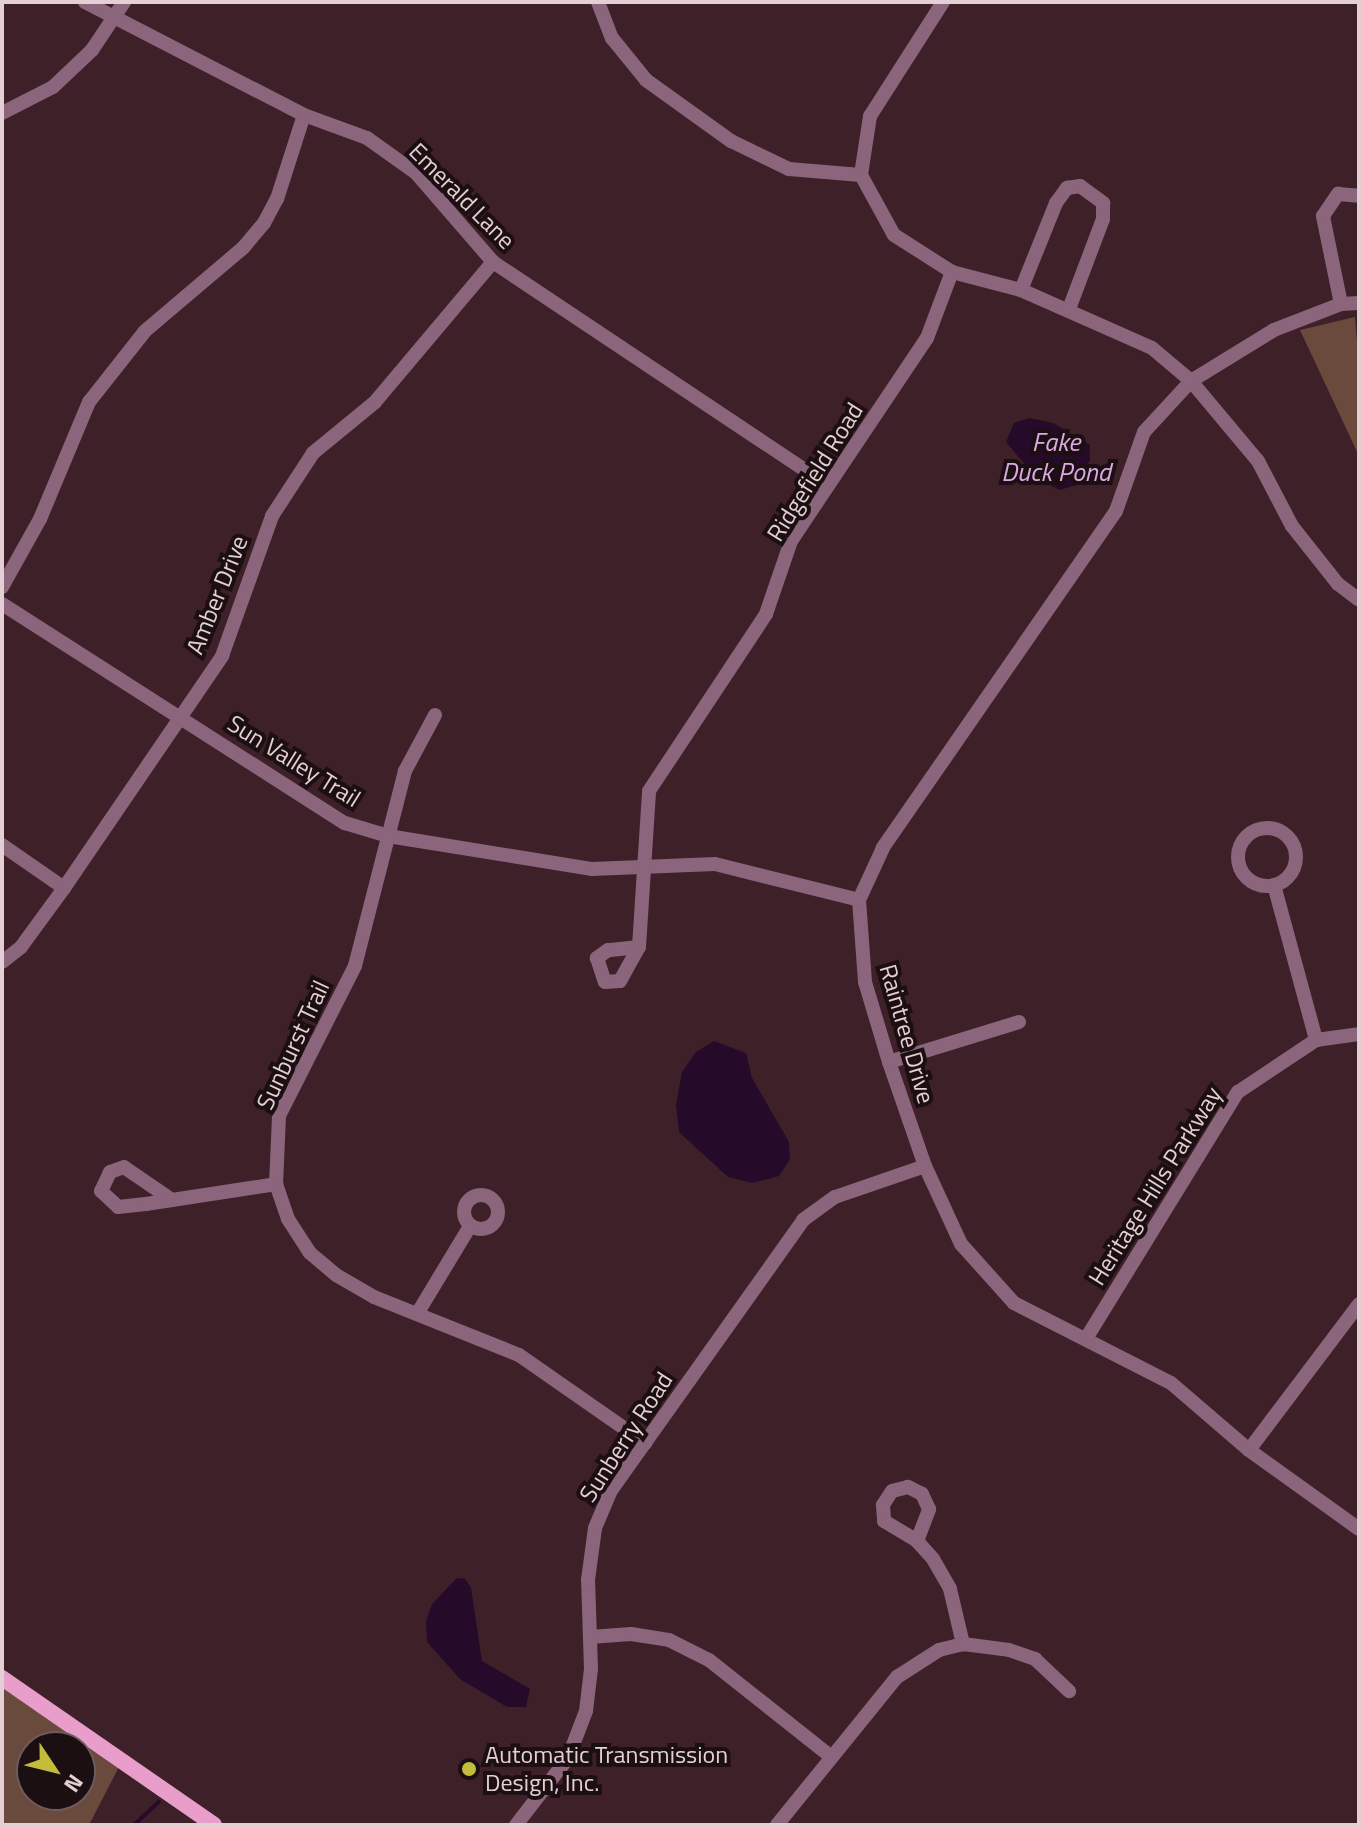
<!DOCTYPE html>
<style>
body{margin:0}
#map{position:relative;width:1361px;height:1827px;overflow:hidden;background:#3e2028;font-family:"Titillium Web",sans-serif}
div>[style]{position:absolute}
.green>*{inset:0;background:#694a3d}
.water>*{inset:0;background:#250a29}
.stream>*{height:4px;margin:-2px;padding:0 2px;transform-origin:2px;border-radius:2px;background:#250a29}
.minor>*{height:14px;margin:-7px;padding:0 7px;transform-origin:7px;border-radius:7px;background:#8a657b}
.minor>.ring{margin:-7px;padding:0;box-sizing:content-box;background:none;border:14px solid #8a657b;border-radius:50%}
.major>*{height:16px;margin:-8px;padding:0 8px;transform-origin:8px;border-radius:8px;background:#e99dcb}
.dots>*{width:22px;height:22px;translate:-50% -50%;box-sizing:border-box;border:4px solid #1c0f12;border-radius:50%}
span{translate:-50% -50%;white-space:nowrap;text-align:center;line-height:1.15;-webkit-text-stroke:8px #1c0f12;paint-order:stroke}
.street-label{font-size:24px;color:#e4cfd4}
.poi-label{font-size:24px;color:#e4cfd4}
.left{translate:0 -50%;text-align:left}
.water-label{font-size:26px;color:#dca9e3;font-style:italic}
.frame{position:absolute;inset:0;border:4px solid #e4cfd4;pointer-events:none}
.north{position:absolute;left:16px;top:1731px;width:80px;height:80px;box-sizing:border-box;background:#1c0f12;border:2px solid #6c5c60;border-radius:50%;rotate:125deg;font-size:22px;font-weight:700;line-height:32px;text-align:center;color:#e4cfd4}
.north::after{content:'';display:block;margin:auto;width:28px;height:36px;background:#c4bc3d;clip-path:polygon(50% 0,100% 100%,50% 72%,0 100%)}
</style>
<div id="map">
<div class="green">
<i style="clip-path:polygon(1355px 317px,1359px 369px,1359px 456px,1300px 330px)"></i>
<i style="clip-path:polygon(evenodd,2px 1677px,122px 1761px,89px 1825px,2px 1825px,2px 1677px,32px 1747px,80px 1747px,80px 1795px,32px 1795px,32px 1747px)"></i>
</div>
<div class="water">
<i style="clip-path:polygon(1029px 418px,1053px 423px,1090px 445px,1090px 460px,1076px 485px,1060px 490px,1037px 479px,1006px 442px,1014px 423px)"></i>
<i style="clip-path:polygon(714px 1041px,746px 1053px,752px 1078px,789px 1142px,790px 1159px,779px 1176px,752px 1183px,728px 1177px,679px 1132px,676px 1105px,682px 1072px,696px 1052px)"></i>
<i style="clip-path:polygon(457px 1578px,465px 1579px,471px 1588px,482px 1661px,530px 1689px,526px 1707px,507px 1707px,460px 1679px,427px 1642px,426px 1621px,432px 1604px)"></i>
</div>
<div class="stream">
<i style="left:134px;top:1825px;width:34px;rotate:-43deg"></i>
</div>
<div class="minor">
<i style="left:85px;top:2px;width:246px;rotate:27.3deg"></i>
<i style="left:304px;top:115px;width:67px;rotate:20.1deg"></i>
<i style="left:367px;top:138px;width:60px;rotate:35.5deg"></i>
<i style="left:416px;top:173px;width:118px;rotate:49.1deg"></i>
<i style="left:493px;top:262px;width:402px;rotate:33.7deg"></i>
<i style="left:598px;top:2px;width:39px;rotate:69deg"></i>
<i style="left:612px;top:38px;width:54px;rotate:51deg"></i>
<i style="left:646px;top:80px;width:105px;rotate:35.7deg"></i>
<i style="left:731px;top:141px;width:64px;rotate:25.8deg"></i>
<i style="left:789px;top:169px;width:72px;rotate:4.8deg"></i>
<i style="left:943px;top:2px;width:135px;rotate:122.6deg"></i>
<i style="left:870px;top:116px;width:60px;rotate:98.7deg"></i>
<i style="left:861px;top:175px;width:68px;rotate:61.2deg"></i>
<i style="left:894px;top:235px;width:69px;rotate:32.5deg"></i>
<i style="left:952px;top:272px;width:71px;rotate:14.6deg"></i>
<i style="left:1021px;top:290px;width:143px;rotate:23.9deg"></i>
<i style="left:1152px;top:348px;width:51px;rotate:40.2deg"></i>
<i style="left:1191px;top:381px;width:104px;rotate:50.1deg"></i>
<i style="left:1258px;top:461px;width:73px;rotate:62.4deg"></i>
<i style="left:1292px;top:526px;width:74px;rotate:51.6deg"></i>
<i style="left:1338px;top:584px;width:26px;rotate:37deg"></i>
<i style="left:2px;top:113px;width:57px;rotate:-27deg"></i>
<i style="left:53px;top:87px;width:54px;rotate:-43.5deg"></i>
<i style="left:92px;top:50px;width:58px;rotate:-56.3deg"></i>
<i style="left:1021px;top:290px;width:94px;rotate:-68.1deg"></i>
<i style="left:1056px;top:203px;width:19px;rotate:-54deg"></i>
<i style="left:1067px;top:188px;width:13px;rotate:-9deg"></i>
<i style="left:1080px;top:186px;width:29px;rotate:36deg"></i>
<i style="left:1103px;top:203px;width:16px;rotate:90deg"></i>
<i style="left:1103px;top:219px;width:96px;rotate:110.7deg"></i>
<i style="left:1359px;top:303px;width:18px;rotate:177deg"></i>
<i style="left:1341px;top:304px;width:72px;rotate:158.8deg"></i>
<i style="left:1274px;top:330px;width:97px;rotate:148.4deg"></i>
<i style="left:1191px;top:381px;width:69px;rotate:132.7deg"></i>
<i style="left:1144px;top:432px;width:84px;rotate:109.5deg"></i>
<i style="left:1116px;top:511px;width:410px;rotate:124.7deg"></i>
<i style="left:883px;top:848px;width:57px;rotate:114.8deg"></i>
<i style="left:859px;top:900px;width:82px;rotate:85.8deg"></i>
<i style="left:865px;top:982px;width:84px;rotate:73.3deg"></i>
<i style="left:889px;top:1062px;width:110px;rotate:70.9deg"></i>
<i style="left:925px;top:1166px;width:86px;rotate:65.2deg"></i>
<i style="left:961px;top:1244px;width:79px;rotate:48.1deg"></i>
<i style="left:1014px;top:1303px;width:176px;rotate:27deg"></i>
<i style="left:1171px;top:1383px;width:103px;rotate:40.7deg"></i>
<i style="left:1249px;top:1450px;width:135px;rotate:35.7deg"></i>
<i style="left:1341px;top:304px;width:90px;rotate:-101.6deg"></i>
<i style="left:1323px;top:216px;width:27px;rotate:-56deg"></i>
<i style="left:1338px;top:194px;width:21px;rotate:5deg"></i>
<i style="left:2px;top:587px;width:78px;rotate:-60.8deg"></i>
<i style="left:40px;top:519px;width:127px;rotate:-67.3deg"></i>
<i style="left:89px;top:402px;width:90px;rotate:-51.7deg"></i>
<i style="left:145px;top:331px;width:128px;rotate:-40.3deg"></i>
<i style="left:243px;top:248px;width:33px;rotate:-50deg"></i>
<i style="left:264px;top:223px;width:27px;rotate:-62deg"></i>
<i style="left:277px;top:199px;width:88px;rotate:-72.2deg"></i>
<i style="left:2px;top:604px;width:407px;rotate:32.6deg"></i>
<i style="left:345px;top:823px;width:45px;rotate:16.8deg"></i>
<i style="left:388px;top:836px;width:207px;rotate:9.2deg"></i>
<i style="left:592px;top:869px;width:123px;rotate:-2.3deg"></i>
<i style="left:715px;top:864px;width:148px;rotate:14deg"></i>
<i style="left:435px;top:715px;width:64px;rotate:118.2deg"></i>
<i style="left:405px;top:771px;width:201px;rotate:104.4deg"></i>
<i style="left:355px;top:966px;width:168px;rotate:116.9deg"></i>
<i style="left:279px;top:1116px;width:68px;rotate:92.5deg"></i>
<i style="left:276px;top:1184px;width:37px;rotate:71deg"></i>
<i style="left:288px;top:1219px;width:40px;rotate:57.1deg"></i>
<i style="left:310px;top:1253px;width:34px;rotate:40deg"></i>
<i style="left:336px;top:1275px;width:44px;rotate:30.1deg"></i>
<i style="left:374px;top:1297px;width:156px;rotate:21.8deg"></i>
<i style="left:519px;top:1355px;width:154px;rotate:34.9deg"></i>
<i class="ring" style="left:1238px;top:828px;width:44px;height:44px"></i>
<i style="left:2px;top:845px;width:75px;rotate:34.7deg"></i>
<i style="left:1274px;top:885px;width:161px;rotate:74.8deg"></i>
<i style="left:639px;top:947px;width:31px;rotate:174deg"></i>
<i style="left:608px;top:950px;width:14px;rotate:144deg"></i>
<i style="left:597px;top:958px;width:25px;rotate:72deg"></i>
<i style="left:605px;top:982px;width:15px;rotate:-4deg"></i>
<i style="left:620px;top:981px;width:39px;rotate:-61deg"></i>
<i style="left:639px;top:947px;width:156px;rotate:-86.3deg"></i>
<i style="left:649px;top:791px;width:212px;rotate:-56.5deg"></i>
<i style="left:766px;top:614px;width:77px;rotate:-71.1deg"></i>
<i style="left:791px;top:541px;width:244px;rotate:-56.2deg"></i>
<i style="left:927px;top:338px;width:71px;rotate:-69.3deg"></i>
<i style="left:2px;top:962px;width:24px;rotate:-38deg"></i>
<i style="left:21px;top:947px;width:73px;rotate:-53.9deg"></i>
<i style="left:64px;top:888px;width:281px;rotate:-55.7deg"></i>
<i style="left:222px;top:656px;width:149px;rotate:-70.3deg"></i>
<i style="left:272px;top:516px;width:75px;rotate:-56.9deg"></i>
<i style="left:313px;top:453px;width:80px;rotate:-39.4deg"></i>
<i style="left:375px;top:402px;width:183px;rotate:-49.9deg"></i>
<i style="left:889px;top:1062px;width:136px;rotate:-17.1deg"></i>
<i class="ring" style="left:464px;top:1195px;width:20px;height:20px"></i>
<i style="left:172px;top:1200px;width:58px;rotate:-145.5deg"></i>
<i style="left:124px;top:1167px;width:15px;rotate:160deg"></i>
<i style="left:110px;top:1172px;width:21px;rotate:115deg"></i>
<i style="left:101px;top:1191px;width:23px;rotate:43deg"></i>
<i style="left:118px;top:1207px;width:28px;rotate:-6deg"></i>
<i style="left:146px;top:1204px;width:132px;rotate:-8.7deg"></i>
<i style="left:417px;top:1314px;width:103px;rotate:-58.9deg"></i>
<i style="left:1087px;top:1337px;width:288px;rotate:-58.4deg"></i>
<i style="left:1238px;top:1092px;width:94px;rotate:-33.7deg"></i>
<i style="left:1316px;top:1040px;width:43px;rotate:-7.9deg"></i>
<i style="left:1249px;top:1450px;width:183px;rotate:-53deg"></i>
<i style="left:917px;top:1541px;width:34px;rotate:-69deg"></i>
<i style="left:929px;top:1509px;width:17px;rotate:-115deg"></i>
<i style="left:922px;top:1494px;width:16px;rotate:-153deg"></i>
<i style="left:908px;top:1487px;width:16px;rotate:166deg"></i>
<i style="left:892px;top:1491px;width:17px;rotate:123deg"></i>
<i style="left:883px;top:1505px;width:16px;rotate:86deg"></i>
<i style="left:884px;top:1521px;width:39px;rotate:31deg"></i>
<i style="left:917px;top:1541px;width:24px;rotate:48deg"></i>
<i style="left:933px;top:1559px;width:34px;rotate:60deg"></i>
<i style="left:950px;top:1589px;width:57px;rotate:76.7deg"></i>
<i style="left:590px;top:1637px;width:41px;rotate:-4.2deg"></i>
<i style="left:631px;top:1634px;width:38px;rotate:9deg"></i>
<i style="left:669px;top:1640px;width:45px;rotate:26.6deg"></i>
<i style="left:709px;top:1660px;width:153px;rotate:38.4deg"></i>
<i style="left:516px;top:1825px;width:85px;rotate:-52.2deg"></i>
<i style="left:568px;top:1758px;width:50px;rotate:-69deg"></i>
<i style="left:586px;top:1711px;width:42px;rotate:-83.2deg"></i>
<i style="left:591px;top:1669px;width:89px;rotate:-91.9deg"></i>
<i style="left:588px;top:1580px;width:52px;rotate:-82.3deg"></i>
<i style="left:595px;top:1528px;width:39px;rotate:-67deg"></i>
<i style="left:610px;top:1492px;width:334px;rotate:-54.6deg"></i>
<i style="left:803px;top:1220px;width:39px;rotate:-36deg"></i>
<i style="left:835px;top:1197px;width:95px;rotate:-19deg"></i>
<i style="left:777px;top:1825px;width:191px;rotate:-51deg"></i>
<i style="left:897px;top:1677px;width:50px;rotate:-32.7deg"></i>
<i style="left:939px;top:1650px;width:25px;rotate:-14deg"></i>
<i style="left:963px;top:1644px;width:46px;rotate:7.4deg"></i>
<i style="left:1009px;top:1650px;width:28px;rotate:19deg"></i>
<i style="left:1035px;top:1659px;width:47px;rotate:43.3deg"></i>
</div>
<div class="major">
<i style="left:2px;top:1678px;width:258px;rotate:34.7deg"></i>
</div>
<div class="dots">
<i style="left:469px;top:1769px;background:#c4bc3d"></i>
</div>
<div class="street-label">
<span style="left:462px;top:196px;rotate:45deg">Emerald Lane</span>
<span style="left:815px;top:472px;rotate:-58deg">Ridgefield Road</span>
<span style="left:217px;top:595px;rotate:-68deg">Amber Drive</span>
<span style="left:294px;top:761px;rotate:32deg">Sun Valley Trail</span>
<span style="left:907px;top:1034px;rotate:74deg">Raintree Drive</span>
<span style="left:293px;top:1045px;rotate:-65deg">Sunburst Trail</span>
<span style="left:1155px;top:1186px;rotate:-58deg">Heritage Hills Parkway</span>
<span style="left:626px;top:1437px;rotate:-57deg">Sunberry Road</span>
</div>
<div class="poi-label">
<span class="left" style="left:485px;top:1769px">Automatic Transmission<br>Design, Inc.</span>
</div>
<div class="water-label">
<span style="left:1056px;top:457px">Fake<br>Duck Pond</span>
</div>
<div class="frame"></div>
<div class="north">N</div>
</div>
